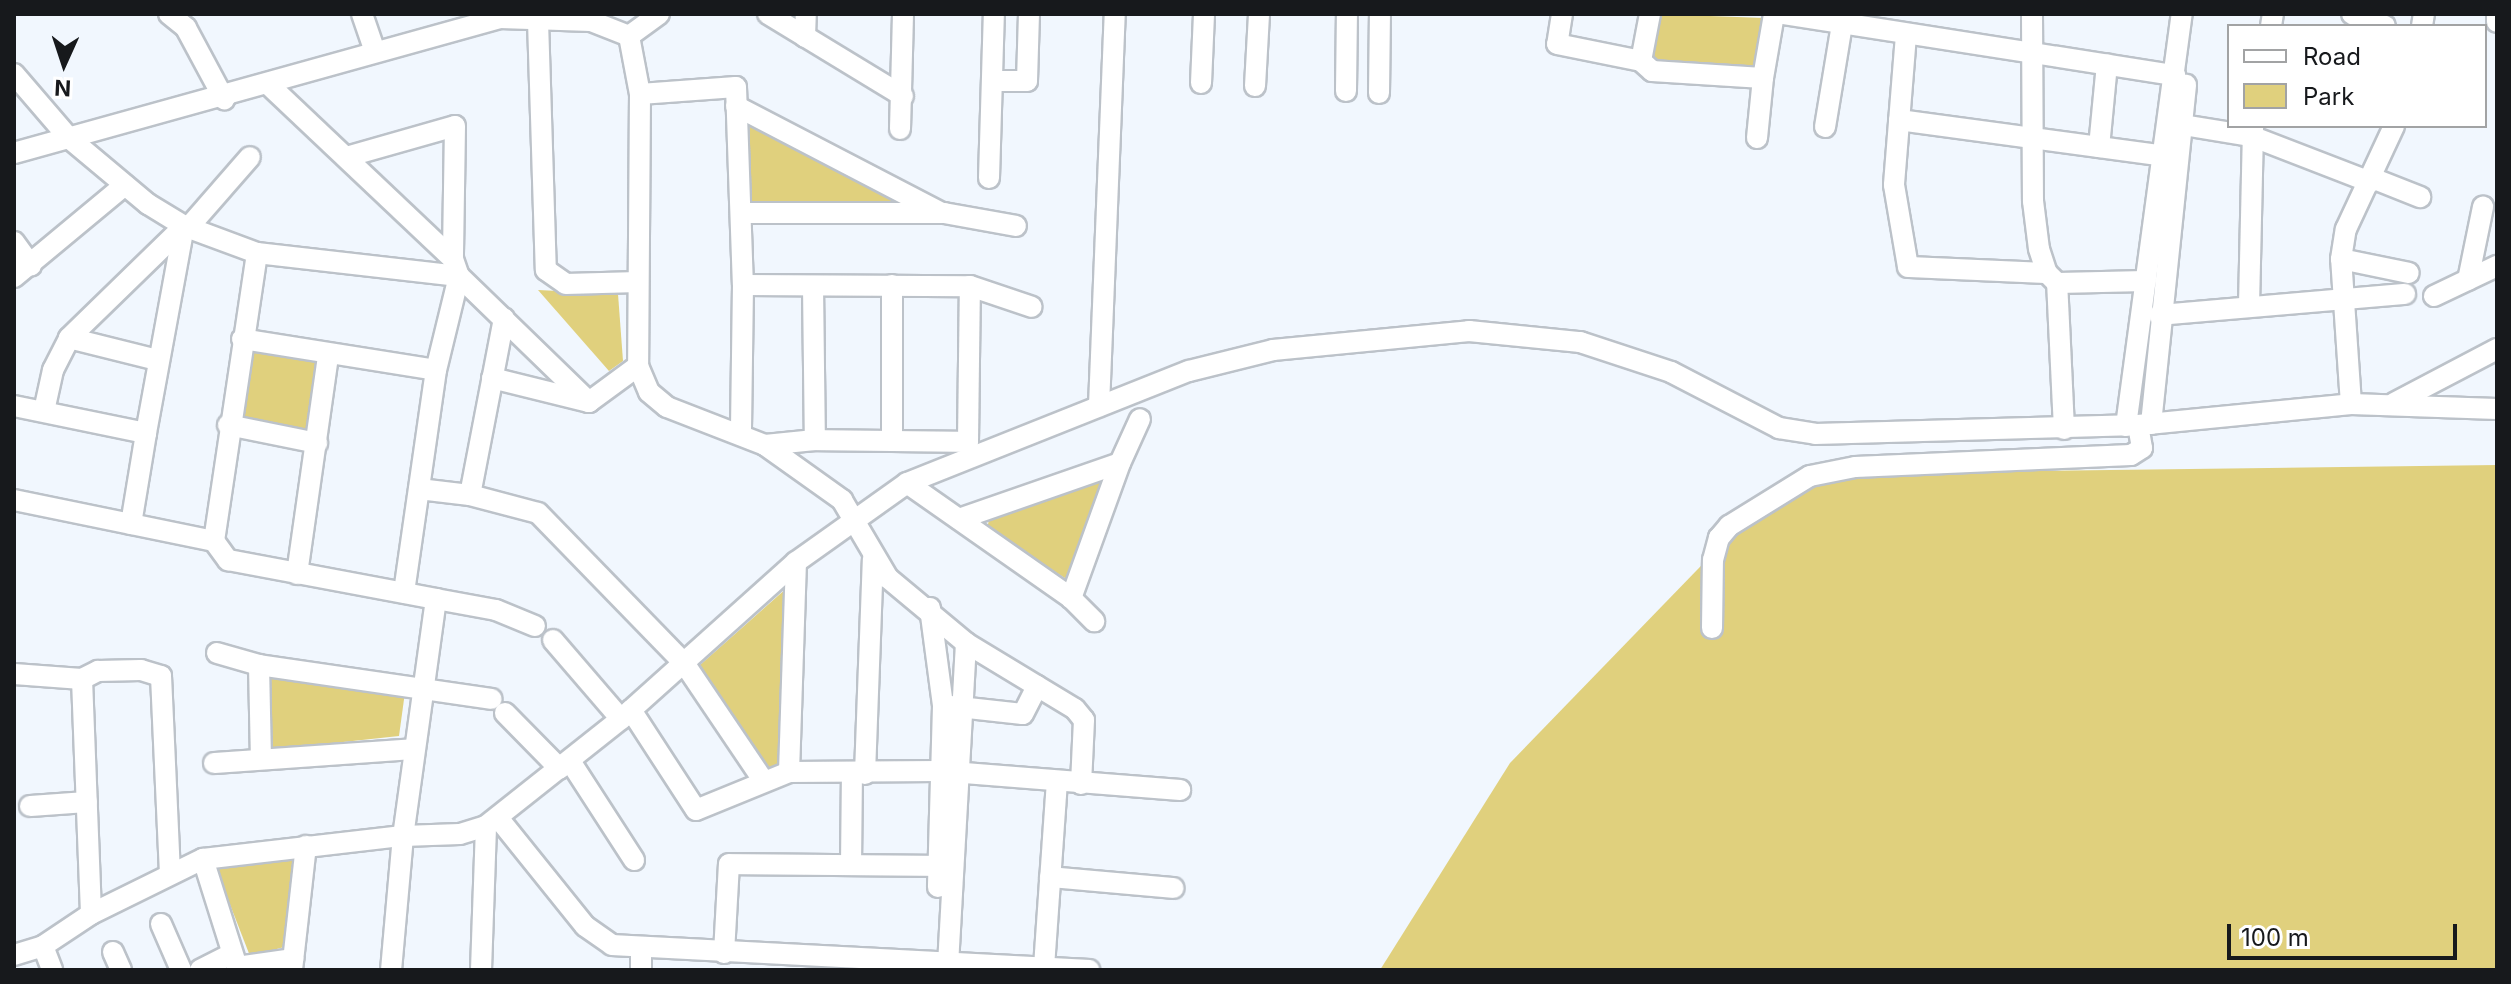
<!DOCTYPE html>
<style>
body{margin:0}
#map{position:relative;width:2511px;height:984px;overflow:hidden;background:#f1f7fe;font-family:Inter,sans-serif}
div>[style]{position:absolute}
.green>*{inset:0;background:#e0d07d}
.roads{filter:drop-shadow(2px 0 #bcc2c9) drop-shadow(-2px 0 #bcc2c9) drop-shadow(0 2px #bcc2c9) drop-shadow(0 -2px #bcc2c9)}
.minor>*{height:20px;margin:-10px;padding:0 10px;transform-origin:10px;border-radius:10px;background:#fff}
span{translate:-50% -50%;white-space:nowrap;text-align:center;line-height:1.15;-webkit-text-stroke:8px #fff;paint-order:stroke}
.frame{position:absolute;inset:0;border:16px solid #17191c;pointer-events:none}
.legend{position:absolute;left:2227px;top:24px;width:260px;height:104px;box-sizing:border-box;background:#fff;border:2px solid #a2a3a4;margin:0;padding:10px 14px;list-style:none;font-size:24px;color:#17191c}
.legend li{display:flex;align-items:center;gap:16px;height:40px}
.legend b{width:40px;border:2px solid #a2a3a4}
.north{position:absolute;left:24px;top:24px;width:80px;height:80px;-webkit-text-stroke:6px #fff;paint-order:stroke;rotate:183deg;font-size:22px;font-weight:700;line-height:32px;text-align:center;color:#17191c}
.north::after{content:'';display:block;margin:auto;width:28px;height:36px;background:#17191c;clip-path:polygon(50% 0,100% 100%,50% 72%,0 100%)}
.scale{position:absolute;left:2227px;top:924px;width:230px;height:36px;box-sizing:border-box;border:4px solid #17191c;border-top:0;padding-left:10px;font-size:24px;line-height:28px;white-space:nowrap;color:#17191c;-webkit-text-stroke:6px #fff;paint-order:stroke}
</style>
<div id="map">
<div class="green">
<i style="clip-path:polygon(1656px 14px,1764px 18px,1755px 74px,1650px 64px)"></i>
<i style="clip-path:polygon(749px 119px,898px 202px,751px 206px)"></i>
<i style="clip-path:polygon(538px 290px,618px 294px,623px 361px,609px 371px)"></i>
<i style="clip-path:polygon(251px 349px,323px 361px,311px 431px,239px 419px)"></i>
<i style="clip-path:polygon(2497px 465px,2497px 970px,1380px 970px,1510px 763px,1790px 474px)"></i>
<i style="clip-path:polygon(1104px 476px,1107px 480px,1068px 580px,987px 529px,990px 515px)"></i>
<i style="clip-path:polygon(788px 587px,783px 767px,768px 771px,700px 665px)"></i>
<i style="clip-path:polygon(269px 673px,405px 692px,399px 736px,269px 750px)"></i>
<i style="clip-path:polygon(295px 854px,288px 946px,250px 956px,215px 866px)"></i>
</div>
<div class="roads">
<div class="minor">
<i style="left:169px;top:14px;width:22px;rotate:39deg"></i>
<i style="left:186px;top:28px;width:81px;rotate:61.8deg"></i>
<i style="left:362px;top:14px;width:39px;rotate:71deg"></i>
<i style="left:768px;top:14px;width:158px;rotate:31.3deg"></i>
<i style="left:1562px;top:14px;width:30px;rotate:99deg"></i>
<i style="left:1557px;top:44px;width:86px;rotate:11.4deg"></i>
<i style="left:1641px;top:61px;width:15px;rotate:42deg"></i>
<i style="left:1652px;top:71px;width:111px;rotate:3.6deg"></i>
<i style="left:1763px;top:78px;width:65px;rotate:-80.2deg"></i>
<i style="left:1784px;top:14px;width:396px;rotate:8.9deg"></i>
<i style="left:2032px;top:14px;width:187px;rotate:89.7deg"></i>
<i style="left:2033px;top:201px;width:48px;rotate:82.9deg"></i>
<i style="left:2039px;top:249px;width:25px;rotate:72deg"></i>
<i style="left:2047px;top:273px;width:14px;rotate:45deg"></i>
<i style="left:2352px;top:14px;width:35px;rotate:20deg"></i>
<i style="left:2497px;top:14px;width:8px;rotate:90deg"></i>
<i style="left:538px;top:21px;width:249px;rotate:88.2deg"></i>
<i style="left:546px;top:270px;width:24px;rotate:35deg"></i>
<i style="left:566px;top:284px;width:72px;rotate:-1.6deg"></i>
<i style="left:2271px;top:26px;width:12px;rotate:-81deg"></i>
<i style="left:2422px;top:26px;width:12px;rotate:-81deg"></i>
<i style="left:1906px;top:35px;width:150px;rotate:94.6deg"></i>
<i style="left:1894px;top:185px;width:83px;rotate:80.3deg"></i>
<i style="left:1908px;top:267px;width:139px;rotate:2.5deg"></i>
<i style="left:629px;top:36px;width:37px;rotate:-36deg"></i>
<i style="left:805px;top:37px;width:23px;rotate:-88deg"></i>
<i style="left:1641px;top:61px;width:48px;rotate:-79.2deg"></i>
<i style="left:14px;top:74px;width:84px;rotate:49.3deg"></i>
<i style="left:69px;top:138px;width:103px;rotate:39.9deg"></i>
<i style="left:148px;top:204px;width:42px;rotate:31.4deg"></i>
<i style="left:184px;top:226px;width:78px;rotate:20.3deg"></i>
<i style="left:257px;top:253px;width:203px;rotate:6.5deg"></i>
<i style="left:459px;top:276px;width:181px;rotate:44.1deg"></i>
<i style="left:589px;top:402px;width:61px;rotate:-36.3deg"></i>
<i style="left:992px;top:81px;width:35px"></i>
<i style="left:1027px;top:81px;width:67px;rotate:-88.3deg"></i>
<i style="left:1201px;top:83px;width:69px;rotate:-87.5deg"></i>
<i style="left:269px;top:85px;width:253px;rotate:43.4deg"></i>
<i style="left:1255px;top:86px;width:72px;rotate:-86.8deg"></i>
<i style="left:1346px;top:91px;width:77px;rotate:-89.3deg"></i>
<i style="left:1379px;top:93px;width:79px;rotate:-89.3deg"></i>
<i style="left:640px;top:94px;width:96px;rotate:-4.2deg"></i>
<i style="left:736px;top:87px;width:198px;rotate:88deg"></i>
<i style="left:743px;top:285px;width:150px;rotate:90.8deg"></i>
<i style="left:736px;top:106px;width:230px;rotate:27.5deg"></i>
<i style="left:1899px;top:120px;width:267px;rotate:7.7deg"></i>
<i style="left:2183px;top:125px;width:69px;rotate:9.2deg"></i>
<i style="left:2251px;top:136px;width:128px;rotate:21.1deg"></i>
<i style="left:1825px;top:127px;width:104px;rotate:-80.6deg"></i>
<i style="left:900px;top:129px;width:115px;rotate:-88.5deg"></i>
<i style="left:1757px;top:138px;width:60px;rotate:-84.3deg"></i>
<i style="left:2099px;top:147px;width:83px;rotate:-84.5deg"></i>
<i style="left:14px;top:153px;width:504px;rotate:-15.52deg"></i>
<i style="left:500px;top:18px;width:91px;rotate:1.9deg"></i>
<i style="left:591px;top:21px;width:41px;rotate:21.5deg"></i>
<i style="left:629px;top:36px;width:59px;rotate:79.3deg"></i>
<i style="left:640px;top:94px;width:272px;rotate:90.4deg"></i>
<i style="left:638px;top:366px;width:28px;rotate:67deg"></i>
<i style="left:649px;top:392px;width:23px;rotate:40deg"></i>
<i style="left:667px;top:407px;width:105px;rotate:21.2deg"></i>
<i style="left:765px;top:445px;width:95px;rotate:35.5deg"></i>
<i style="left:842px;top:500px;width:91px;rotate:59.5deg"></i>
<i style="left:888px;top:578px;width:102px;rotate:39.8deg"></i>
<i style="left:966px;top:643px;width:327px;rotate:93.2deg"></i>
<i style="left:346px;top:157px;width:113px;rotate:-15.9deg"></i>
<i style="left:455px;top:126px;width:133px;rotate:90.9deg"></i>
<i style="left:453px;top:259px;width:18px;rotate:71deg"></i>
<i style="left:459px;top:276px;width:97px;rotate:103.7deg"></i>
<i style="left:436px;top:370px;width:225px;rotate:98.2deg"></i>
<i style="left:989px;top:178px;width:164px;rotate:-88.3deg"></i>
<i style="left:2372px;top:178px;width:52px;rotate:21.6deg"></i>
<i style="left:742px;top:213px;width:202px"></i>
<i style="left:944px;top:213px;width:73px;rotate:10.2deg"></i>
<i style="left:188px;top:228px;width:94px;rotate:-48.9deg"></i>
<i style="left:14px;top:242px;width:29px;rotate:54deg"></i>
<i style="left:2341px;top:259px;width:69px;rotate:11.6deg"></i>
<i style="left:14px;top:277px;width:144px;rotate:-39.7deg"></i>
<i style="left:2468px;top:280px;width:75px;rotate:-78.4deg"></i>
<i style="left:743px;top:285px;width:227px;rotate:0.3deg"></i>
<i style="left:970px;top:286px;width:65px;rotate:18.7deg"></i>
<i style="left:892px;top:285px;width:156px;rotate:90deg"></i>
<i style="left:813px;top:286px;width:154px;rotate:89.3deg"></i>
<i style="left:2434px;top:296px;width:70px;rotate:-25.5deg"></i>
<i style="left:2249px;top:306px;width:180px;rotate:-88.7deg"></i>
<i style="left:2159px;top:315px;width:247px;rotate:-4.9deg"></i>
<i style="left:69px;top:338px;width:91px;rotate:14deg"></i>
<i style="left:242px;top:339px;width:196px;rotate:9.1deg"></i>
<i style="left:492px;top:378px;width:100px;rotate:13.9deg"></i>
<i style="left:2394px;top:403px;width:116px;rotate:-27.7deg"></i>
<i style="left:2351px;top:404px;width:145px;rotate:-93.9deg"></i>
<i style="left:2341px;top:259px;width:30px;rotate:-81deg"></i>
<i style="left:2346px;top:229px;width:114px;rotate:-65deg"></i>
<i style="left:14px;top:406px;width:135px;rotate:11.6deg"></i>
<i style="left:146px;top:433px;width:210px;rotate:-79.6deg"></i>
<i style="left:1099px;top:406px;width:392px;rotate:-87.7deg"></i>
<i style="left:44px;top:411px;width:42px;rotate:-77.6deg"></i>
<i style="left:53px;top:370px;width:36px;rotate:-63deg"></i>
<i style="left:69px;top:338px;width:161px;rotate:-44.2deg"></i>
<i style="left:2151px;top:424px;width:341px;rotate:-84.1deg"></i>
<i style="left:228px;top:425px;width:91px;rotate:11.4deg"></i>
<i style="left:2126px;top:426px;width:416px;rotate:-82.3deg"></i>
<i style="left:2064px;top:429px;width:146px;rotate:-92.7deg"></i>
<i style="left:2057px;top:283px;width:89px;rotate:-1.3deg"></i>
<i style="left:765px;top:445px;width:50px;rotate:-5.7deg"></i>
<i style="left:815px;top:440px;width:153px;rotate:0.7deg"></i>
<i style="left:968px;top:442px;width:156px;rotate:-89.3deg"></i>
<i style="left:1120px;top:463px;width:48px;rotate:-65.6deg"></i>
<i style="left:907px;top:483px;width:200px;rotate:35deg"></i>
<i style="left:1071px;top:598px;width:33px;rotate:45deg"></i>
<i style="left:419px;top:489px;width:51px;rotate:6.7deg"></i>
<i style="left:470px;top:495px;width:70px;rotate:14.8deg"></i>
<i style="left:538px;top:513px;width:209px;rotate:45.8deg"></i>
<i style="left:684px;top:663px;width:141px;rotate:56deg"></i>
<i style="left:470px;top:495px;width:180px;rotate:-79.1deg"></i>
<i style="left:14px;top:500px;width:204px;rotate:11.6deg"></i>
<i style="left:214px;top:541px;width:24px;rotate:54deg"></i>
<i style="left:228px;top:560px;width:212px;rotate:10.6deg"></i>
<i style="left:436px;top:599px;width:239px;rotate:97.9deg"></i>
<i style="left:403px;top:836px;width:135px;rotate:95.1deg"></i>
<i style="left:959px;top:519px;width:170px;rotate:-19.2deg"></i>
<i style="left:1120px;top:463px;width:144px;rotate:109.9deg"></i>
<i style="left:131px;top:524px;width:92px;rotate:-80.6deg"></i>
<i style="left:214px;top:541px;width:291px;rotate:-81.5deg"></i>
<i style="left:297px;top:574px;width:221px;rotate:-81.9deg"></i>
<i style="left:436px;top:599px;width:61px;rotate:10.4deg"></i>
<i style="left:496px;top:610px;width:42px;rotate:22.3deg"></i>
<i style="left:930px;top:608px;width:99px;rotate:82.4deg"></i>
<i style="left:943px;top:706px;width:181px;rotate:91.6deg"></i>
<i style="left:1712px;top:628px;width:68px;rotate:-89.2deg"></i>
<i style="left:1713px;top:560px;width:23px;rotate:-75deg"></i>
<i style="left:1719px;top:538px;width:16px;rotate:-50deg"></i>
<i style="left:1729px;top:526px;width:95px;rotate:-31.7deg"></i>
<i style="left:1810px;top:476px;width:46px;rotate:-11.3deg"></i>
<i style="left:1855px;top:467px;width:276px;rotate:-2.5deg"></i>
<i style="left:2131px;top:455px;width:13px;rotate:-32deg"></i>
<i style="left:2142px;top:448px;width:23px;rotate:-100deg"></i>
<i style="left:553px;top:640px;width:104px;rotate:49.3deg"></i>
<i style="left:217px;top:653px;width:44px;rotate:15.9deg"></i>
<i style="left:259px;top:665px;width:235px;rotate:8.3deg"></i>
<i style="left:259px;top:665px;width:93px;rotate:88.8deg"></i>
<i style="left:14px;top:674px;width:68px;rotate:4.2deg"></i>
<i style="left:82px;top:679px;width:235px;rotate:87.8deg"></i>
<i style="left:82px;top:679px;width:18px;rotate:-27deg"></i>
<i style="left:98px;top:671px;width:43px;rotate:-1.3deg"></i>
<i style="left:141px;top:670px;width:21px;rotate:17deg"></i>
<i style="left:161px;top:676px;width:197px;rotate:87.4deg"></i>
<i style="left:1037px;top:686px;width:44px;rotate:31.2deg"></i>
<i style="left:1075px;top:709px;width:14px;rotate:51deg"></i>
<i style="left:1084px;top:720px;width:64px;rotate:92.7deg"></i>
<i style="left:950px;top:706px;width:73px;rotate:6.3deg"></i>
<i style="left:1023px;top:714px;width:31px;rotate:-63deg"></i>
<i style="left:1037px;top:686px;width:83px;rotate:-148.8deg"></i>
<i style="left:631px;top:710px;width:119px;rotate:57deg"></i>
<i style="left:696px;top:810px;width:100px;rotate:-22.2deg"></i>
<i style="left:789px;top:772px;width:150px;rotate:-0.4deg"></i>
<i style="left:939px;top:771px;width:242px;rotate:4.5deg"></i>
<i style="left:505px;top:713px;width:78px;rotate:45.5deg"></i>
<i style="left:570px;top:761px;width:118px;rotate:57.1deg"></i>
<i style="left:214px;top:763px;width:200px;rotate:-4deg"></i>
<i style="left:789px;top:772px;width:210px;rotate:-88.1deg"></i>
<i style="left:865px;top:774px;width:215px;rotate:-87.9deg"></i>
<i style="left:30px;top:806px;width:57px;rotate:-4deg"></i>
<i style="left:499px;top:819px;width:137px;rotate:51.2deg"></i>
<i style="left:585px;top:926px;width:33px;rotate:35deg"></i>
<i style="left:612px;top:945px;width:478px;rotate:3deg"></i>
<i style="left:203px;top:859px;width:116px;rotate:72.5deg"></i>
<i style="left:851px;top:865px;width:91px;rotate:-89.4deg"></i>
<i style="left:1050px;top:877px;width:124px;rotate:5.1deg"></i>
<i style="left:161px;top:924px;width:50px;rotate:66.5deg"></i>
<i style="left:43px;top:946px;width:26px;rotate:69deg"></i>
<i style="left:113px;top:952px;width:20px;rotate:66deg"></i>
<i style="left:724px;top:953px;width:89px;rotate:-86.8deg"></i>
<i style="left:729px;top:864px;width:210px;rotate:0.5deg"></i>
<i style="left:14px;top:955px;width:30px;rotate:-17deg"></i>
<i style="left:43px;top:946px;width:58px;rotate:-33.7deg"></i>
<i style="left:91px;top:914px;width:125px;rotate:-26.2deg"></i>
<i style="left:203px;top:859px;width:201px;rotate:-6.6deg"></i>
<i style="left:403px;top:836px;width:57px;rotate:-2deg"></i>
<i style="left:460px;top:834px;width:27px;rotate:-17deg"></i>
<i style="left:486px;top:826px;width:172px;rotate:-38.4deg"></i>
<i style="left:621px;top:719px;width:235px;rotate:-41.9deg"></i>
<i style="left:796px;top:562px;width:136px;rotate:-35.4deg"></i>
<i style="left:907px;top:483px;width:303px;rotate:-21.7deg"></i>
<i style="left:1189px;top:371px;width:87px;rotate:-14deg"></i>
<i style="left:1273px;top:350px;width:197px;rotate:-5.5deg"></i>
<i style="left:1469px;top:331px;width:112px;rotate:5.7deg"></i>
<i style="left:1580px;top:342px;width:96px;rotate:18.2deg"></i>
<i style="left:1671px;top:372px;width:122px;rotate:27.4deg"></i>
<i style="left:1779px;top:428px;width:36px;rotate:9deg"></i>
<i style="left:1815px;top:434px;width:323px;rotate:-1.6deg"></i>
<i style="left:2138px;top:425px;width:214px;rotate:-5.6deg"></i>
<i style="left:2351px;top:404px;width:146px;rotate:2deg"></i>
<i style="left:237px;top:967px;width:57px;rotate:-8.1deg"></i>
<i style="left:1044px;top:967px;width:185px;rotate:-86deg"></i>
<i style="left:200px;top:970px;width:36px;rotate:-27deg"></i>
<i style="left:292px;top:970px;width:125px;rotate:-83.6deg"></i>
<i style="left:481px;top:970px;width:144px;rotate:-88deg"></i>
<i style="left:641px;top:970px;width:23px;rotate:-90deg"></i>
</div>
</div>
<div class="frame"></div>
<ul class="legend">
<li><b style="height:10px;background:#fff"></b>Road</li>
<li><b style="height:22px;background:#e0d07d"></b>Park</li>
</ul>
<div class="north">N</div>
<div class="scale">100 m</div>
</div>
